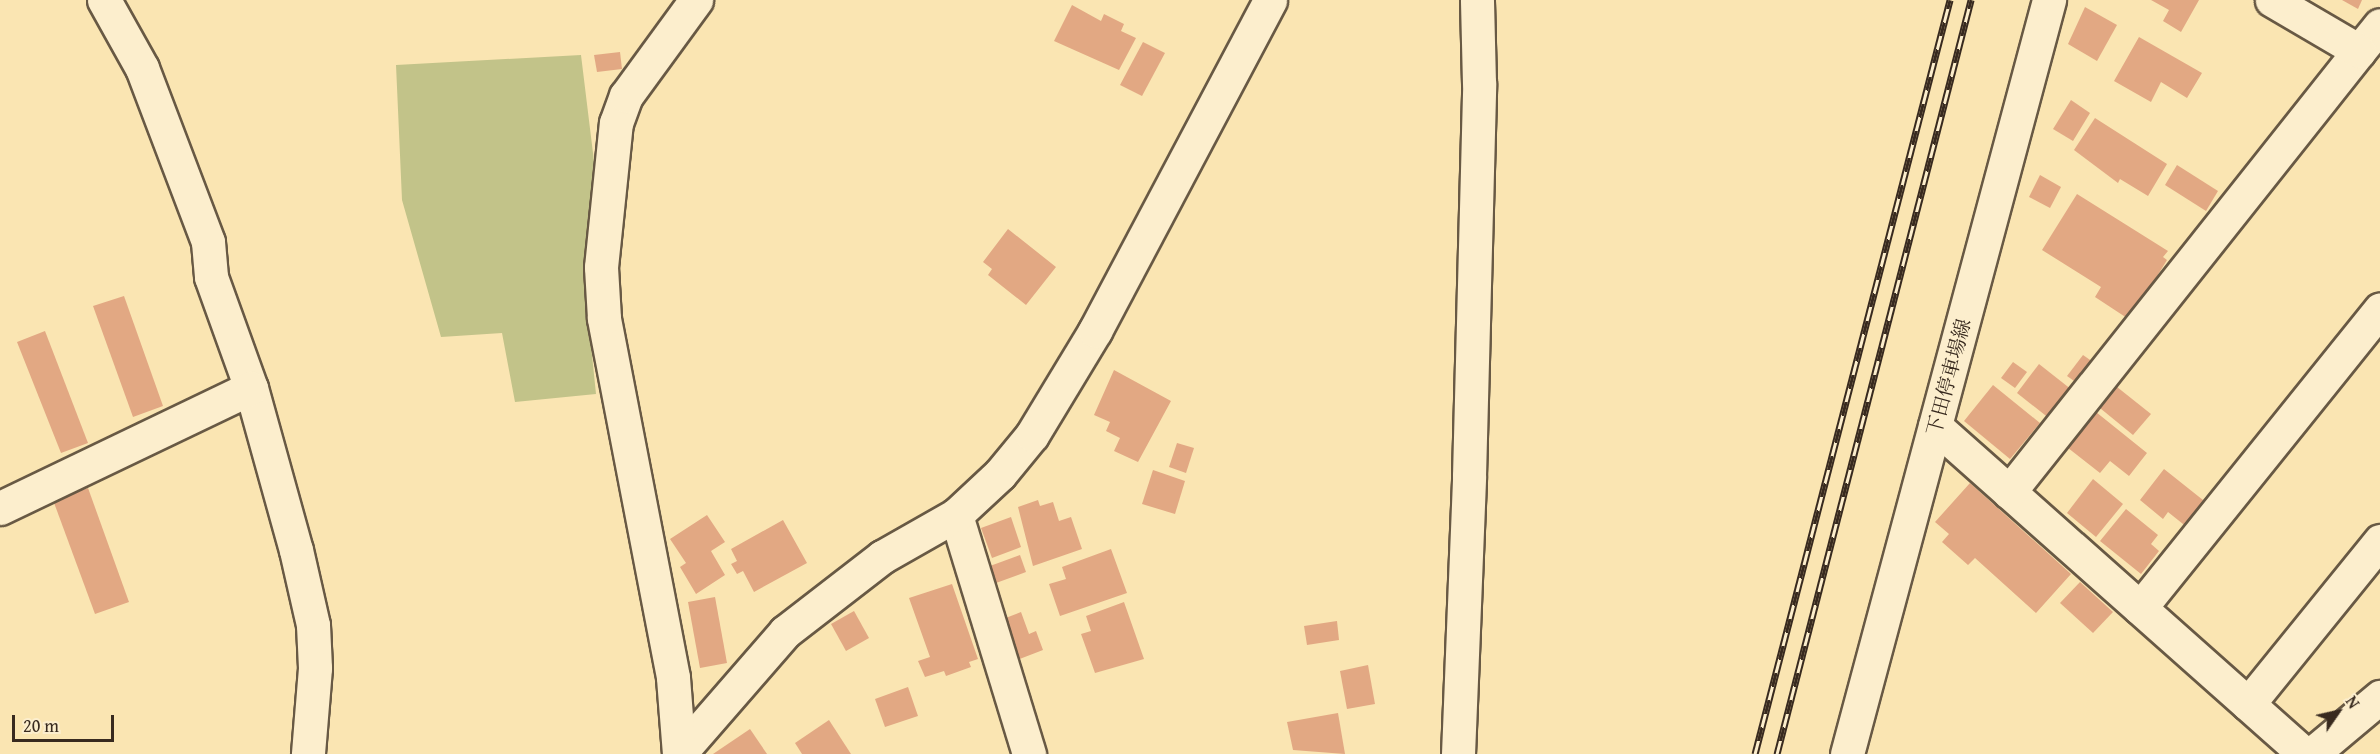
<!DOCTYPE html>
<meta charset="utf-8">
<style>
body{margin:0}
#map{position:relative;width:2380px;height:754px;overflow:hidden;background:#fae5b2;font-family:"Gentium Book Plus","Noto Serif JP",serif}
div>[style]{position:absolute}
.green>*{inset:0;background:#c2c389}
.building>*{inset:0;background:#e2a883}
.roads{filter:drop-shadow(2px 0 #685944) drop-shadow(-2px 0 #685944) drop-shadow(0 2px #685944) drop-shadow(0 -2px #685944)}
.minor>*{height:33px;margin:-16.5px;padding:0 16.5px;transform-origin:16.5px;border-radius:16.5px;background:#fceecd}
.tertiary>*{height:33px;margin:-16.5px;padding:0 16.5px;transform-origin:16.5px;border-radius:16.5px;background:#fceecd}
.secondary>*{height:33px;margin:-16.5px;padding:0 16.5px;transform-origin:16.5px;border-radius:16.5px;background:#fceecd}
.rail>*{height:7px;margin-top:-3.5px;transform-origin:0;background:repeating-linear-gradient(90deg,#fceecd 0 14px,#382a1f 0 28px);box-sizing:border-box;border-block:2px solid #382a1f}
span{translate:-50% -50%;white-space:nowrap;text-align:center;line-height:1.15;-webkit-text-stroke:4.5px #fceecd;paint-order:stroke}
.street-label{font-size:20px;color:#382a1f}
.north{position:absolute;left:2308px;top:682px;width:60px;height:60px;-webkit-text-stroke:4px #fceecd;paint-order:stroke;rotate:56deg;font-size:16px;font-weight:700;line-height:24px;text-align:center;color:#382a1f}
.north::after{content:'';display:block;margin:auto;width:21px;height:27px;background:#382a1f;clip-path:polygon(50% 0,100% 100%,50% 72%,0 100%)}
.scale{position:absolute;left:12px;top:715px;width:102px;height:27px;box-sizing:border-box;border:3px solid #382a1f;border-top:0;padding-left:8px;font-size:18px;line-height:21px;white-space:nowrap;color:#382a1f;-webkit-text-stroke:4px #fceecd;paint-order:stroke}
</style>
<div id="map">
<div class="green">
<i style="clip-path:polygon(581px 55px,598px 194px,588px 218px,583px 267px,596px 394px,515px 402px,502px 333px,441px 337px,402px 200px,396px 65px)"></i>
</div>
<div class="building">
<i style="clip-path:polygon(2151px 0,2199px 0,2181px 32px,2163px 21px,2169px 10px)"></i>
<i style="clip-path:polygon(2342px 0,2362px 0,2358px 9px)"></i>
<i style="clip-path:polygon(1072px 5px,1101px 21px,1104px 14px,1124px 24px,1121px 31px,1136px 38px,1119px 70px,1054px 41px)"></i>
<i style="clip-path:polygon(2085px 7px,2117px 25px,2097px 61px,2068px 44px)"></i>
<i style="clip-path:polygon(2139px 37px,2202px 73px,2187px 98px,2161px 82px,2151px 102px,2114px 81px)"></i>
<i style="clip-path:polygon(1143px 42px,1165px 53px,1142px 96px,1120px 85px)"></i>
<i style="clip-path:polygon(620px 52px,622px 69px,597px 72px,594px 55px)"></i>
<i style="clip-path:polygon(2071px 100px,2090px 113px,2073px 141px,2053px 129px)"></i>
<i style="clip-path:polygon(2095px 118px,2167px 164px,2148px 196px,2120px 179px,2118px 183px,2074px 150px)"></i>
<i style="clip-path:polygon(2177px 165px,2218px 191px,2206px 211px,2165px 185px)"></i>
<i style="clip-path:polygon(2040px 175px,2061px 187px,2050px 208px,2029px 197px)"></i>
<i style="clip-path:polygon(2077px 194px,2168px 251px,2163px 257px,2167px 260px,2130px 320px,2095px 297px,2101px 287px,2042px 250px)"></i>
<i style="clip-path:polygon(1008px 229px,1056px 267px,1026px 305px,988px 275px,992px 269px,983px 262px)"></i>
<i style="clip-path:polygon(124px 296px,163px 406px,133px 417px,93px 306px)"></i>
<i style="clip-path:polygon(45px 331px,88px 443px,61px 453px,17px 342px)"></i>
<i style="clip-path:polygon(2083px 355px,2093px 362px,2077px 383px,2067px 376px)"></i>
<i style="clip-path:polygon(2013px 362px,2027px 372px,2015px 388px,2001px 378px)"></i>
<i style="clip-path:polygon(2039px 364px,2072px 390px,2050px 419px,2017px 393px)"></i>
<i style="clip-path:polygon(1114px 370px,1171px 401px,1138px 462px,1114px 451px,1120px 438px,1106px 431px,1110px 422px,1094px 415px)"></i>
<i style="clip-path:polygon(2112px 383px,2151px 414px,2133px 435px,2095px 404px)"></i>
<i style="clip-path:polygon(1993px 385px,2040px 423px,2010px 459px,1964px 421px)"></i>
<i style="clip-path:polygon(2091px 408px,2147px 453px,2129px 476px,2110px 461px,2100px 473px,2063px 444px)"></i>
<i style="clip-path:polygon(1177px 443px,1194px 448px,1186px 473px,1169px 467px)"></i>
<i style="clip-path:polygon(2164px 469px,2208px 504px,2188px 528px,2168px 512px,2163px 519px,2140px 500px)"></i>
<i style="clip-path:polygon(1153px 470px,1185px 481px,1175px 514px,1142px 504px)"></i>
<i style="clip-path:polygon(2093px 479px,2123px 504px,2096px 537px,2067px 513px)"></i>
<i style="clip-path:polygon(1970px 483px,2071px 574px,2036px 613px,1975px 558px,1968px 565px,1942px 542px,1949px 534px,1935px 522px)"></i>
<i style="clip-path:polygon(88px 488px,129px 602px,95px 614px,53px 500px)"></i>
<i style="clip-path:polygon(1038px 500px,1040px 506px,1053px 502px,1059px 521px,1071px 517px,1082px 549px,1033px 566px,1018px 507px)"></i>
<i style="clip-path:polygon(2126px 509px,2158px 535px,2151px 544px,2159px 551px,2141px 574px,2100px 541px)"></i>
<i style="clip-path:polygon(707px 515px,725px 542px,711px 551px,725px 575px,696px 594px,680px 567px,686px 563px,670px 539px)"></i>
<i style="clip-path:polygon(1011px 517px,1021px 547px,992px 558px,981px 528px)"></i>
<i style="clip-path:polygon(783px 520px,807px 563px,754px 592px,743px 571px,737px 574px,731px 564px,737px 561px,731px 549px)"></i>
<i style="clip-path:polygon(1111px 549px,1127px 593px,1060px 616px,1049px 584px,1066px 579px,1062px 567px)"></i>
<i style="clip-path:polygon(1020px 555px,1026px 572px,996px 583px,990px 566px)"></i>
<i style="clip-path:polygon(2080px 582px,2113px 612px,2093px 633px,2060px 603px)"></i>
<i style="clip-path:polygon(952px 584px,978px 659px,969px 662px,971px 667px,946px 676px,944px 671px,925px 677px,918px 661px,930px 657px,909px 598px)"></i>
<i style="clip-path:polygon(715px 597px,727px 663px,700px 668px,688px 602px)"></i>
<i style="clip-path:polygon(1124px 602px,1144px 659px,1095px 673px,1081px 634px,1091px 631px,1086px 616px)"></i>
<i style="clip-path:polygon(854px 611px,869px 638px,846px 651px,831px 624px)"></i>
<i style="clip-path:polygon(1021px 612px,1029px 634px,1036px 631px,1043px 650px,1017px 660px,1003px 619px)"></i>
<i style="clip-path:polygon(1337px 621px,1339px 640px,1307px 645px,1304px 626px)"></i>
<i style="clip-path:polygon(1368px 665px,1375px 704px,1347px 709px,1340px 671px)"></i>
<i style="clip-path:polygon(908px 687px,918px 716px,885px 727px,875px 699px)"></i>
<i style="clip-path:polygon(1338px 713px,1345px 754px,1293px 750px,1287px 722px)"></i>
<i style="clip-path:polygon(829px 720px,851px 754px,802px 754px,795px 743px)"></i>
<i style="clip-path:polygon(750px 729px,767px 754px,713px 754px)"></i>
</div>
<div class="roads">
<div class="minor">
<i style="left:104px;top:0;width:78px;rotate:60.8deg"></i>
<i style="left:142px;top:68px;width:186px;rotate:69.2deg"></i>
<i style="left:208px;top:242px;width:35px;rotate:85deg"></i>
<i style="left:211px;top:277px;width:118px;rotate:70.2deg"></i>
<i style="left:251px;top:388px;width:168px;rotate:74.5deg"></i>
<i style="left:296px;top:550px;width:77px;rotate:77.2deg"></i>
<i style="left:313px;top:625px;width:43px;rotate:87.3deg"></i>
<i style="left:315px;top:668px;width:86px;rotate:94.7deg"></i>
<i style="left:2359px;top:51px;width:33px;rotate:-51deg"></i>
<i style="left:1935px;top:426px;width:494px;rotate:41.6deg"></i>
<i style="left:2009px;top:492px;width:563px;rotate:-51.56deg"></i>
<i style="left:2359px;top:51px;width:101px;rotate:-149.6deg"></i>
<i style="left:0;top:508px;width:278px;rotate:-25.6deg"></i>
<i style="left:956px;top:515px;width:250px;rotate:73deg"></i>
<i style="left:2140px;top:608px;width:383px;rotate:-51.2deg"></i>
<i style="left:2248px;top:704px;width:210px;rotate:-51deg"></i>
<i style="left:679px;top:754px;width:162px;rotate:-49deg"></i>
<i style="left:785px;top:632px;width:123px;rotate:-37.7deg"></i>
<i style="left:882px;top:557px;width:85px;rotate:-29.6deg"></i>
<i style="left:956px;top:515px;width:60px;rotate:-43deg"></i>
<i style="left:1000px;top:474px;width:50px;rotate:-50.6deg"></i>
<i style="left:1032px;top:435px;width:122px;rotate:-58.8deg"></i>
<i style="left:1095px;top:331px;width:374px;rotate:-62.1deg"></i>
<i style="left:679px;top:754px;width:77px;rotate:-94.5deg"></i>
<i style="left:673px;top:677px;width:366px;rotate:-100.9deg"></i>
<i style="left:604px;top:318px;width:51px;rotate:-93.4deg"></i>
<i style="left:601px;top:267px;width:145px;rotate:-84.1deg"></i>
<i style="left:616px;top:123px;width:29px;rotate:-70deg"></i>
<i style="left:626px;top:96px;width:119px;rotate:-53.9deg"></i>
<i style="left:2312px;top:754px;width:89px;rotate:-40deg"></i>
</div>
<div class="tertiary">
<i style="left:1458px;top:754px;width:278px;rotate:-87.7deg"></i>
<i style="left:1469px;top:476px;width:393px;rotate:-88.5deg"></i>
<i style="left:1479px;top:83px;width:83px;rotate:-91.4deg"></i>
</div>
<div class="secondary">
<i style="left:1847px;top:754px;width:781px;rotate:-75deg"></i>
</div>
</div>
<div class="rail">
<i style="left:1755px;top:754px;width:779px;rotate:-75.5deg"></i>
<i style="left:1777px;top:754px;width:779px;rotate:-75.57deg"></i>
</div>
<div class="street-label">
<span style="left:1948px;top:377px;rotate:-75deg">下田停車場線</span>
</div>
<div class="north">N</div>
<div class="scale">20 m</div>
</div>
